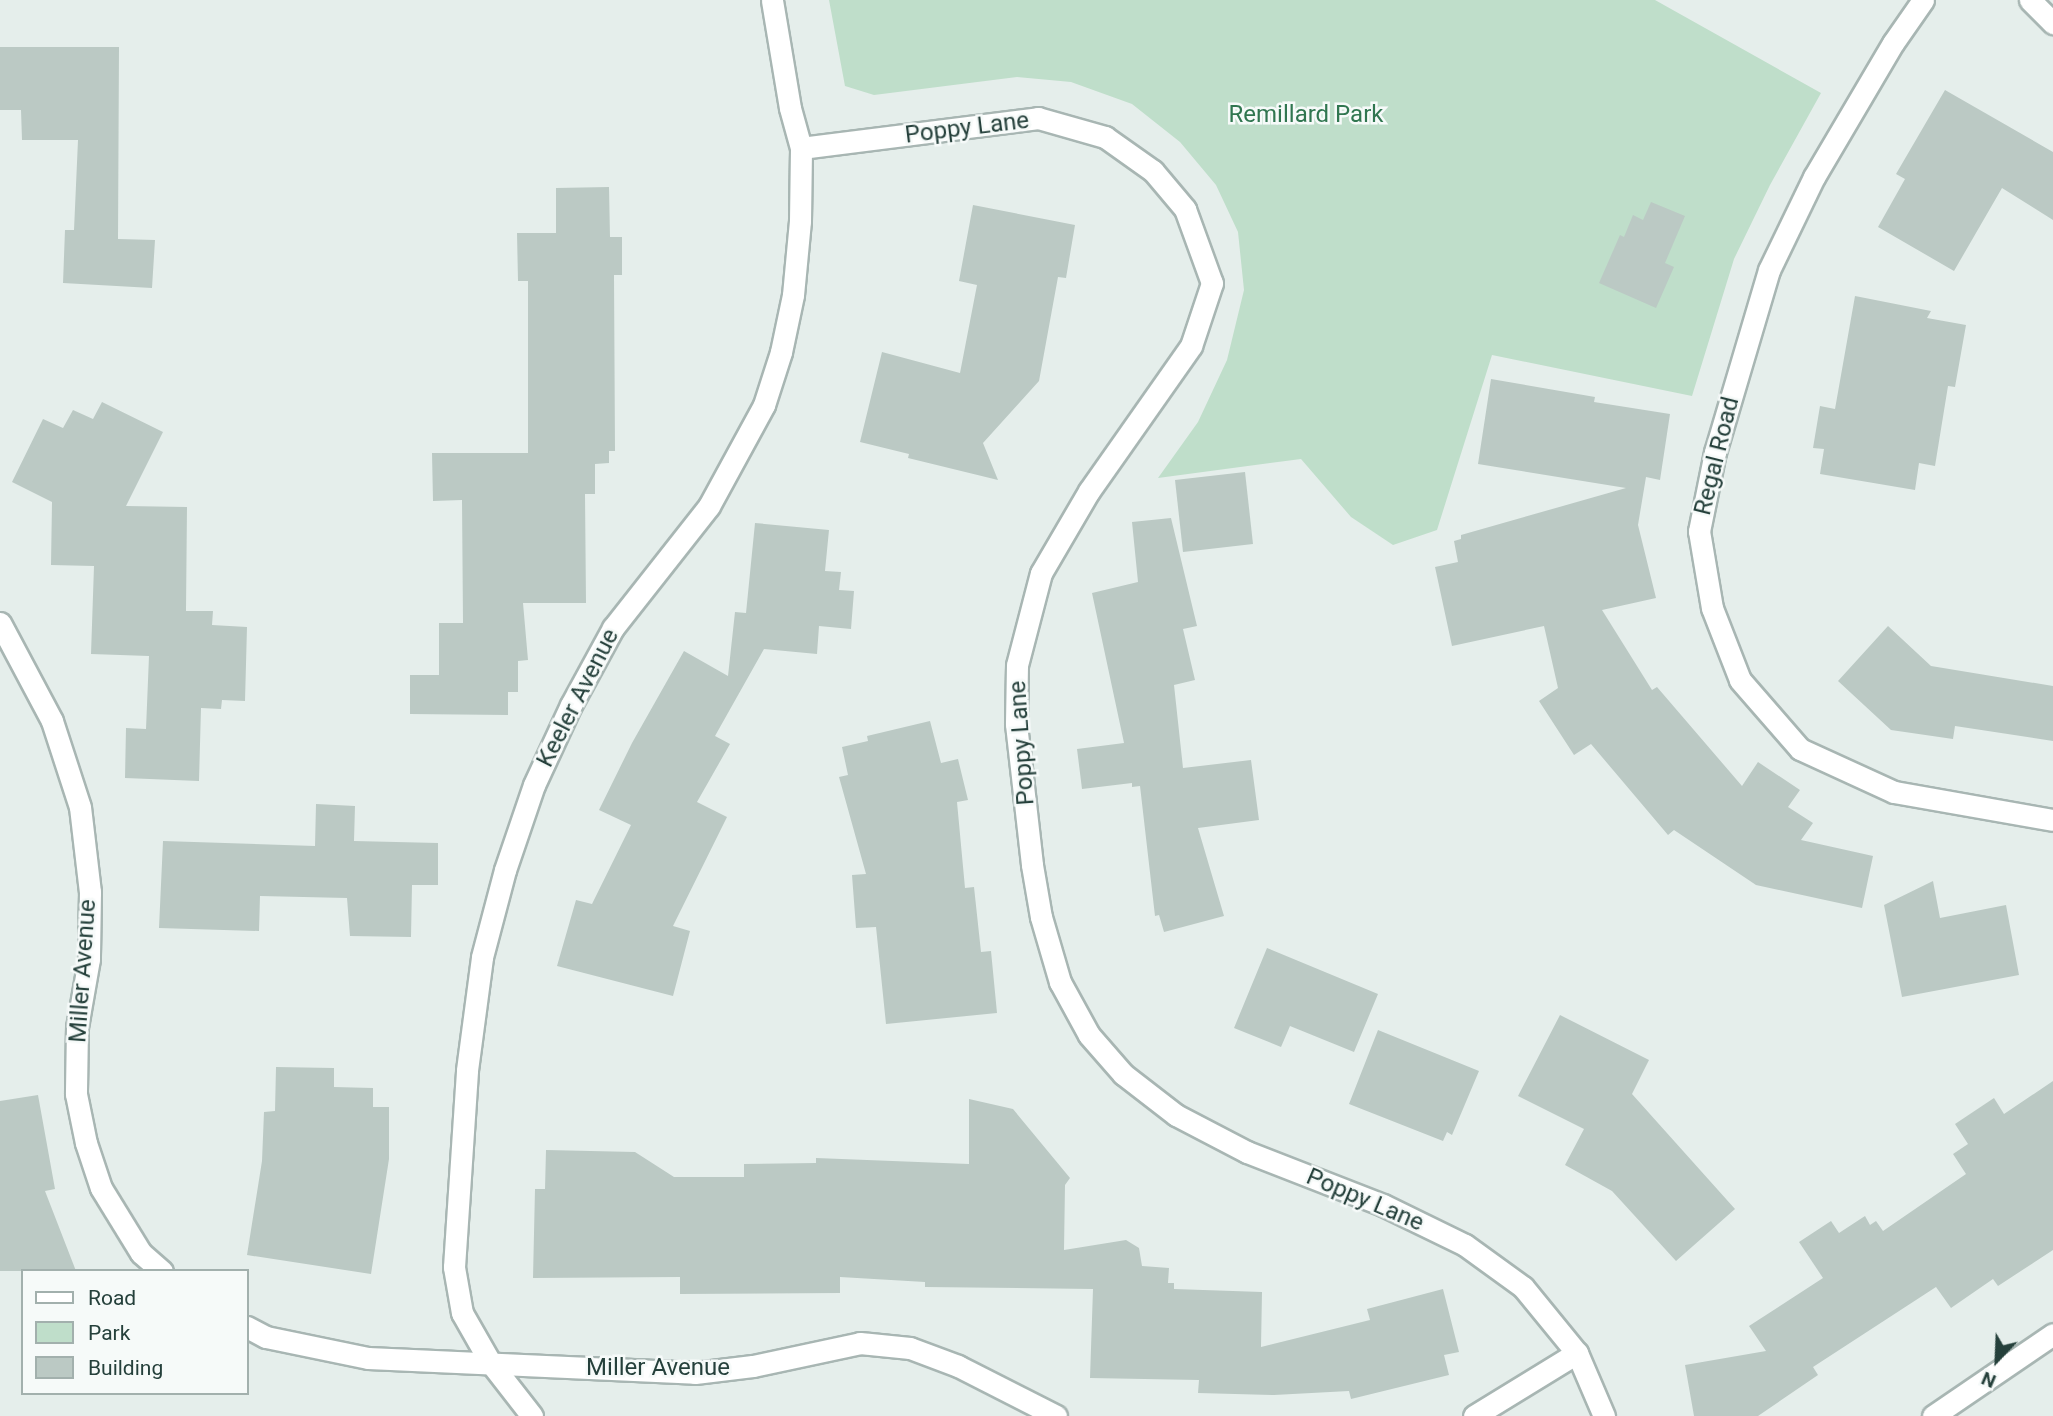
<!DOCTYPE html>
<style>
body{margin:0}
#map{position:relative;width:2053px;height:1416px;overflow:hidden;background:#e5eeeb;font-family:Roboto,sans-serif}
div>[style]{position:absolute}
.green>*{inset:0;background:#bfdeca}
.building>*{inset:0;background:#bbc9c4}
.roads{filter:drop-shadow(2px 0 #a8b6b3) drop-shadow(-2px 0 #a8b6b3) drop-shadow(0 2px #a8b6b3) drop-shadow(0 -2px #a8b6b3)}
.minor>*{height:21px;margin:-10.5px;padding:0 10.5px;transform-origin:10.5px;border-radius:10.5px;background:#fff}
span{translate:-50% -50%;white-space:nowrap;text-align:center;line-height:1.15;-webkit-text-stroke:5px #f6faf9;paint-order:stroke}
.park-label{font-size:24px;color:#307650}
.street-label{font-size:24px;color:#25403b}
.legend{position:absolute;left:21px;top:1269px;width:228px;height:126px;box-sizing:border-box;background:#f6faf9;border:2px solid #a2b0ad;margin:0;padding:9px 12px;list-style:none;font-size:21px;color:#25403b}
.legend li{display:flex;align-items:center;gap:14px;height:35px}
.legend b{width:35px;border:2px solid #a2b0ad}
.north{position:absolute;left:1962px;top:1325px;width:70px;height:70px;-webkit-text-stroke:5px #f6faf9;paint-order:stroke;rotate:203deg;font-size:19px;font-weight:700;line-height:28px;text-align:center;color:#25403b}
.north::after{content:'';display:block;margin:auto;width:24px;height:32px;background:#25403b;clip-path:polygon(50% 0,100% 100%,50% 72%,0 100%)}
</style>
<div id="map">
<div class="green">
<i style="clip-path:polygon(829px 0,1655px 0,1821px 93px,1770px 185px,1734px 259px,1692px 396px,1492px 355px,1437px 530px,1393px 545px,1351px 517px,1301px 459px,1158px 478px,1198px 422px,1227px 360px,1244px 290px,1238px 232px,1216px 185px,1180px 142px,1132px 104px,1071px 82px,1017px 77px,874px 95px,845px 86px)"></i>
</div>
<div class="building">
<i style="clip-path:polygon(0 47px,119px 47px,118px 239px,155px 240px,152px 288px,63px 283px,65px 230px,74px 230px,78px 140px,22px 140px,21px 110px,0 110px)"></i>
<i style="clip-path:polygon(1945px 90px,2053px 152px,2053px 220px,2002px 188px,1954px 271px,1878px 227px,1905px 179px,1896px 174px)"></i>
<i style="clip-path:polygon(609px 187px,610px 237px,622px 237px,622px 275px,614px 275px,615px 451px,609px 451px,609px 463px,595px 464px,595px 494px,585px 494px,586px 603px,523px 603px,528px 660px,518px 661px,518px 692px,508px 692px,508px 715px,410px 714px,410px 675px,439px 675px,439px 623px,463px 623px,462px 500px,433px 501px,432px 453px,528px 453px,528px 281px,518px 281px,517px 233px,556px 233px,556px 188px)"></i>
<i style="clip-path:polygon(1651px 202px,1685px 216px,1665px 263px,1674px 267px,1656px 308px,1599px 283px,1620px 235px,1624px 237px,1633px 215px,1643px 220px)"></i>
<i style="clip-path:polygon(973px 205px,1075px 225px,1066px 278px,1058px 277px,1039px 381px,983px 443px,998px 480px,908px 458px,909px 454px,860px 442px,882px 352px,960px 373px,977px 285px,959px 281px)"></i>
<i style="clip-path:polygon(1855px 296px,1931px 311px,1927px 318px,1966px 325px,1955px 387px,1948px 386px,1935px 466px,1919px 463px,1915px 490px,1820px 474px,1824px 449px,1813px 448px,1820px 406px,1835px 409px)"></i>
<i style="clip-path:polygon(1491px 379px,1595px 397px,1594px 402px,1670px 414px,1660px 480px,1646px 477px,1638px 525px,1656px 598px,1602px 610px,1652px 690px,1657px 687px,1742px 786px,1758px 762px,1800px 790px,1788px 807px,1813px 823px,1801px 840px,1873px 856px,1862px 908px,1756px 885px,1674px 830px,1668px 835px,1591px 744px,1574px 755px,1539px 701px,1558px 688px,1544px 626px,1452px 646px,1435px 567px,1458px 562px,1454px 541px,1461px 539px,1461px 535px,1626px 488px,1478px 464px)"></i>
<i style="clip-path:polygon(102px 402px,163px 432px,126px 506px,187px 507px,186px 611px,213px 611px,212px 625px,247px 627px,245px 701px,222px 700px,221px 709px,201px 708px,199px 781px,125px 778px,126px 728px,146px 729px,149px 656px,91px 654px,94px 566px,51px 565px,52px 502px,12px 482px,43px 419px,63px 428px,73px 410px,93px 419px)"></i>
<i style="clip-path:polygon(1245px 472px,1253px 544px,1183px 552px,1175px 480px)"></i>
<i style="clip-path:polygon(1171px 518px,1197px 626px,1183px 629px,1195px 680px,1174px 685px,1183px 768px,1251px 760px,1259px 820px,1198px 828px,1224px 916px,1164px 932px,1159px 915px,1155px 916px,1140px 786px,1132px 787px,1132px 783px,1082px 789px,1077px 749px,1124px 743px,1092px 593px,1138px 582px,1132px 522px)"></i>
<i style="clip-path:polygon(755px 523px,829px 530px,825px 571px,841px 572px,839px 590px,854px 591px,851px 629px,819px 626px,817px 654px,764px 649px,715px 736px,730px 744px,697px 802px,727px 817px,673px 926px,690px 931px,673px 996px,557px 966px,576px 900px,592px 904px,631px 825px,599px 810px,632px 743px,684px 651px,728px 676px,735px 612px,746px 613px)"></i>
<i style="clip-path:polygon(1888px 626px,1931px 666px,2053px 686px,2053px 741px,1955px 726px,1953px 739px,1891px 730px,1838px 681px)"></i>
<i style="clip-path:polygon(930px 721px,941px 763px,958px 759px,968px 800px,957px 802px,965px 888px,974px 887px,981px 952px,991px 951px,997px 1013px,886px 1024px,876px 927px,856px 928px,852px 875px,866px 874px,839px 777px,848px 775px,842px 747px,868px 741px,867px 736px)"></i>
<i style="clip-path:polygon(316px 804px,355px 806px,354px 841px,438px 843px,438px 885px,412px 885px,411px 937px,350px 936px,347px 898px,260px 896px,259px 931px,159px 928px,163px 841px,315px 846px)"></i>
<i style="clip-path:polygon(1933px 881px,1940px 918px,2006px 905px,2019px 975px,1902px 997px,1884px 905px)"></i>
<i style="clip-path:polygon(1267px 948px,1378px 994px,1354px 1052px,1290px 1026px,1281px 1047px,1234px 1028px)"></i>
<i style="clip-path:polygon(1560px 1015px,1649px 1060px,1632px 1094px,1735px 1209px,1676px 1261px,1612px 1191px,1565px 1165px,1584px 1129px,1518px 1096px)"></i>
<i style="clip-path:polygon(1378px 1030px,1479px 1071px,1452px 1135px,1447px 1132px,1443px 1141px,1349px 1104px)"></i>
<i style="clip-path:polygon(276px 1067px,334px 1068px,334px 1087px,373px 1088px,373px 1107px,389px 1107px,389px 1159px,371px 1274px,247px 1255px,262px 1161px,264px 1112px,275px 1111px)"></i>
<i style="clip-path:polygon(2053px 1081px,2053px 1250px,1998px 1286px,1993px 1279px,1951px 1308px,1936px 1287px,1813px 1367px,1818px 1375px,1758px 1416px,1694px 1416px,1685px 1365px,1766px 1351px,1749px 1326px,1823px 1278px,1799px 1242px,1831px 1221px,1839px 1233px,1865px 1216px,1870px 1225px,1876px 1221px,1883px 1231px,1966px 1174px,1953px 1154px,1968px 1144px,1955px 1124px,1994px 1098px,2004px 1114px)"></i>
<i style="clip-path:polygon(38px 1095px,55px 1189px,45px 1191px,76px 1271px,0 1271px,0 1101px)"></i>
<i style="clip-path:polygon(969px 1099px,1013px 1109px,1070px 1178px,1065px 1185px,1064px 1250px,1126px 1240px,1139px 1248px,1142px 1266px,1169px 1268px,1168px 1283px,1174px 1283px,1174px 1289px,1262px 1292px,1261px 1347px,1370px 1320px,1367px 1309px,1443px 1289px,1459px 1352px,1444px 1355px,1449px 1375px,1351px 1399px,1349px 1391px,1274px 1395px,1198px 1393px,1199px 1380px,1090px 1378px,1093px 1289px,925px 1287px,925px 1282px,840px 1277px,840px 1293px,680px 1294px,680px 1277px,533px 1278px,535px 1189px,545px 1189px,546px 1150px,635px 1152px,674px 1177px,744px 1177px,744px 1164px,816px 1163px,816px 1158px,969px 1164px)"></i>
</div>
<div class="roads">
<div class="minor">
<i style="left:1923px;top:0;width:52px;rotate:124.9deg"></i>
<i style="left:1893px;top:43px;width:156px;rotate:120.5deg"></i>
<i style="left:1814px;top:177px;width:103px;rotate:115.8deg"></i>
<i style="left:1769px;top:270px;width:190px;rotate:106.5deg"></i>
<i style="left:1715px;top:452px;width:81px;rotate:101.4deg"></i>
<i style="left:1699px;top:531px;width:78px;rotate:80.4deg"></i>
<i style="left:1712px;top:608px;width:77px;rotate:68.7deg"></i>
<i style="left:1740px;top:680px;width:91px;rotate:49deg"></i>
<i style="left:1800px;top:749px;width:103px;rotate:24.6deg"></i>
<i style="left:1894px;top:792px;width:161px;rotate:10deg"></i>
<i style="left:2030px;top:0;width:33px;rotate:45deg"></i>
<i style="left:801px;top:148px;width:239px;rotate:-7.2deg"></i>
<i style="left:1038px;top:118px;width:70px;rotate:15.8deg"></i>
<i style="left:1105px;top:137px;width:59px;rotate:35.3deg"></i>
<i style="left:1153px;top:171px;width:50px;rotate:49.9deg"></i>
<i style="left:1185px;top:209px;width:79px;rotate:70deg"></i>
<i style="left:1212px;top:283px;width:66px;rotate:108.4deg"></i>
<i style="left:1191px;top:346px;width:177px;rotate:125.1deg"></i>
<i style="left:1089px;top:491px;width:95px;rotate:120.3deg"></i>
<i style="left:1041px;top:573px;width:95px;rotate:104.6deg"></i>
<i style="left:1017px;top:665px;width:59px;rotate:91deg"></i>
<i style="left:1016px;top:724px;width:142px;rotate:83.5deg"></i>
<i style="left:1032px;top:865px;width:53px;rotate:80.2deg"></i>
<i style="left:1041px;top:917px;width:68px;rotate:73.7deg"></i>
<i style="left:1060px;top:982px;width:60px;rotate:61.3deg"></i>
<i style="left:1089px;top:1035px;width:52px;rotate:48.9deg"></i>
<i style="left:1123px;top:1074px;width:67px;rotate:37.7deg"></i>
<i style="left:1176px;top:1115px;width:80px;rotate:27.5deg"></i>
<i style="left:1247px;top:1152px;width:146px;rotate:21.3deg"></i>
<i style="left:1383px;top:1205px;width:91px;rotate:26deg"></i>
<i style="left:1465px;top:1245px;width:72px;rotate:35.9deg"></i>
<i style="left:1523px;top:1287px;width:85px;rotate:50.7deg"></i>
<i style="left:1577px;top:1353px;width:69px;rotate:66.8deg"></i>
<i style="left:0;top:623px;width:111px;rotate:62deg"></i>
<i style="left:52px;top:721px;width:90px;rotate:72deg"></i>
<i style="left:80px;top:807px;width:86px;rotate:83.3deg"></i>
<i style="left:90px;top:892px;width:67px;rotate:90.9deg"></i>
<i style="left:89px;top:959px;width:69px;rotate:100deg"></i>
<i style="left:77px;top:1027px;width:67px;rotate:90.9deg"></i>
<i style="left:76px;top:1094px;width:50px;rotate:78.5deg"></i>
<i style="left:86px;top:1143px;width:47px;rotate:71.6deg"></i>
<i style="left:101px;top:1188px;width:76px;rotate:58.4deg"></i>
<i style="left:141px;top:1253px;width:28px;rotate:41deg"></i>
<i style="left:247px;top:1327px;width:21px;rotate:28deg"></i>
<i style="left:266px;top:1337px;width:104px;rotate:11.6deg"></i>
<i style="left:368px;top:1358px;width:327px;rotate:2.6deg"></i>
<i style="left:695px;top:1373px;width:58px;rotate:-6.9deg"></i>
<i style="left:753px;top:1366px;width:109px;rotate:-12.1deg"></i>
<i style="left:860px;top:1343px;width:50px;rotate:5.7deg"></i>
<i style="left:910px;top:1348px;width:51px;rotate:20.6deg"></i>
<i style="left:958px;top:1366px;width:110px;rotate:27deg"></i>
<i style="left:532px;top:1416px;width:68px;rotate:-127.9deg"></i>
<i style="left:490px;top:1362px;width:56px;rotate:-119.7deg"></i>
<i style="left:462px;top:1313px;width:47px;rotate:-99.9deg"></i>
<i style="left:454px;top:1267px;width:197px;rotate:-86.2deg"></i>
<i style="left:467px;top:1070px;width:114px;rotate:-82.4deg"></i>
<i style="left:482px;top:957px;width:90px;rotate:-75.2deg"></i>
<i style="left:505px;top:870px;width:90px;rotate:-71.2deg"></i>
<i style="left:534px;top:785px;width:88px;rotate:-65.2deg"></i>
<i style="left:571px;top:705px;width:88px;rotate:-61.4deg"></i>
<i style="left:613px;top:628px;width:155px;rotate:-51.8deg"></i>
<i style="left:709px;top:506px;width:115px;rotate:-61.4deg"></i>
<i style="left:764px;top:405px;width:56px;rotate:-72.2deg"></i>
<i style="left:781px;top:352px;width:58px;rotate:-78.1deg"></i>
<i style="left:793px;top:295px;width:74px;rotate:-84.6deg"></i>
<i style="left:800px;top:221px;width:73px;rotate:-89.2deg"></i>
<i style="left:801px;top:148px;width:41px;rotate:-105.4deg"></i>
<i style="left:790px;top:108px;width:109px;rotate:-99.5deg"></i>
<i style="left:1474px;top:1416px;width:121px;rotate:-31.5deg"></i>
<i style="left:1933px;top:1416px;width:145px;rotate:-34.3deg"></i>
</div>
</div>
<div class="park-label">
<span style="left:1306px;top:115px">Remillard Park</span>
</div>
<div class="street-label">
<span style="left:967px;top:128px;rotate:-7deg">Poppy Lane</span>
<span style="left:1717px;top:456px;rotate:-76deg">Regal Road</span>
<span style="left:578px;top:698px;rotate:-63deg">Keeler Avenue</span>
<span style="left:1022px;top:743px;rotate:-94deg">Poppy Lane</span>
<span style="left:83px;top:971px;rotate:-86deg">Miller Avenue</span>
<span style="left:1365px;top:1200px;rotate:23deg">Poppy Lane</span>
<span style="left:658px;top:1368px">Miller Avenue</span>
</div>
<ul class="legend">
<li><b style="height:9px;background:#fff"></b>Road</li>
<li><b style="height:19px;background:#bfdeca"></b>Park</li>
<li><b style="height:19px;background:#bbc9c4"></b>Building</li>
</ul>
<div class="north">N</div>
</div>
